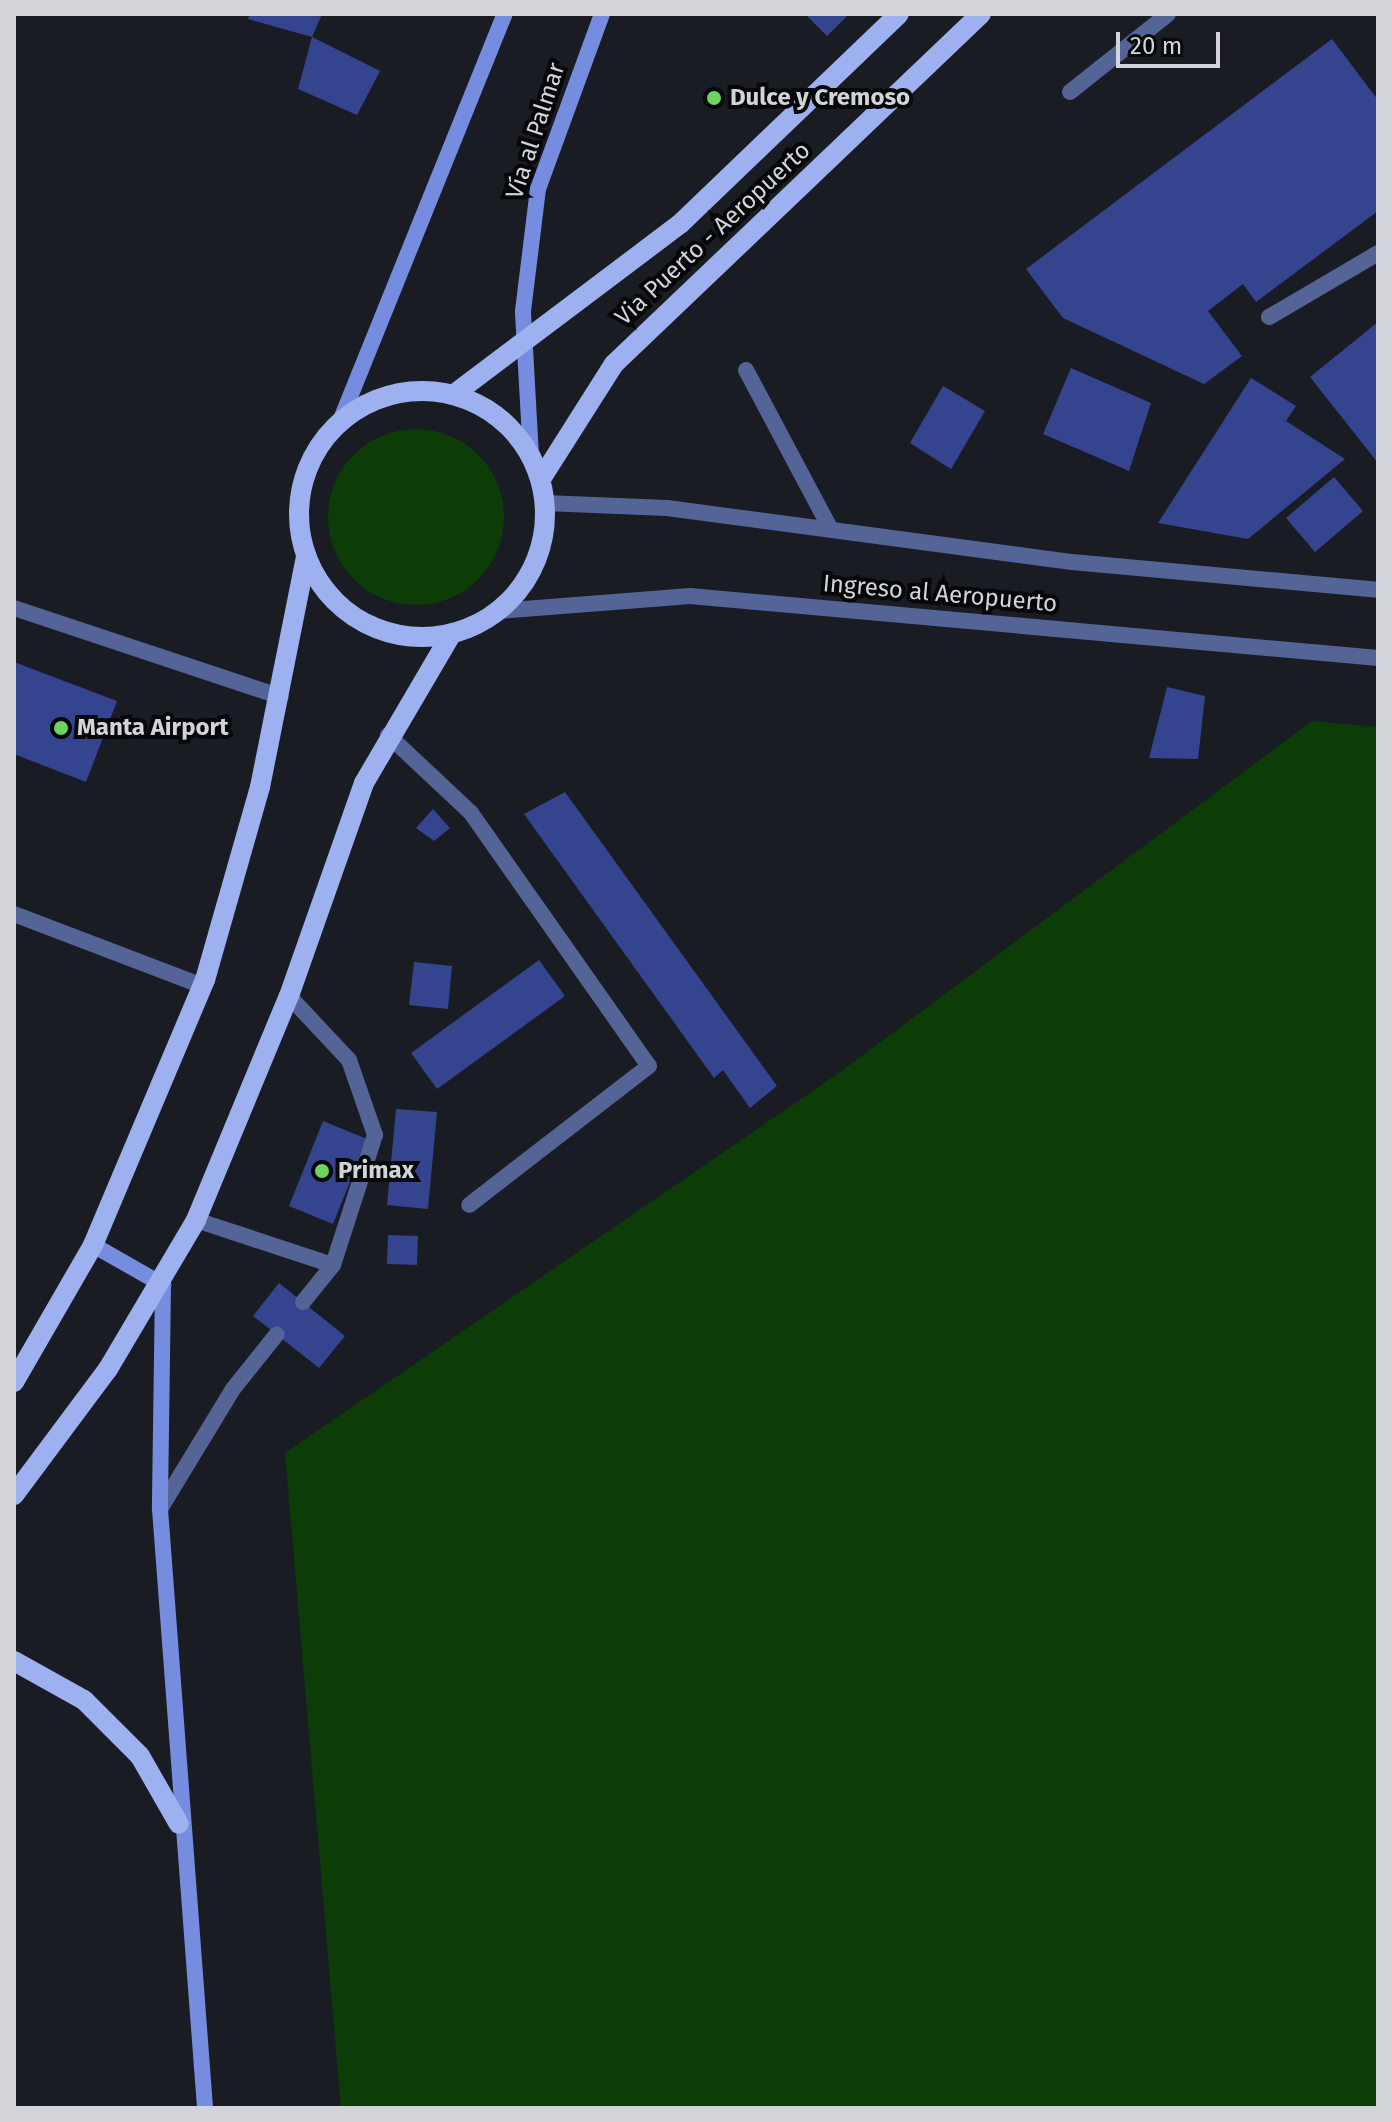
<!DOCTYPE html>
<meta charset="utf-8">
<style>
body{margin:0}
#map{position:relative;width:1392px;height:2122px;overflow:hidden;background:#1a1c23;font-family:"Fira Sans",sans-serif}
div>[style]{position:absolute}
.green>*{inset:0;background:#0c3d07}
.round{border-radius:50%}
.building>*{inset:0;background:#34448f}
.lane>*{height:16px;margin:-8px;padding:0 8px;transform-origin:8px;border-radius:8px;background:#556497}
.street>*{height:16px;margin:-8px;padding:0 8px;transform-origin:8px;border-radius:8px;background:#556497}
.secondary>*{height:16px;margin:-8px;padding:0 8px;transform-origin:8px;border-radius:8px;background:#758cdf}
.primary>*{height:20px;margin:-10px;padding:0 10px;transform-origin:10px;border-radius:10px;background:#9db0f0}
.primary>.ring{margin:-10px;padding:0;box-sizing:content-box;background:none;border:20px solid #9db0f0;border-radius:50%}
.dots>*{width:22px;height:22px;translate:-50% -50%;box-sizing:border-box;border:4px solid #060709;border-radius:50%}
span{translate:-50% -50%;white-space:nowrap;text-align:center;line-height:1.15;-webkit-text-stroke:8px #060709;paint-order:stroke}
.poi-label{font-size:24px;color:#d2d4d9;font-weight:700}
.left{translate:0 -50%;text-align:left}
.street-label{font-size:24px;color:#d2d4d9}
.frame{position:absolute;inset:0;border:16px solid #d2d4d9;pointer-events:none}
.scale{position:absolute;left:1116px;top:32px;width:104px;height:36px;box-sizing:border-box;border:4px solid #d2d4d9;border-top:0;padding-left:10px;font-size:24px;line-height:28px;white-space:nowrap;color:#d2d4d9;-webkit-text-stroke:6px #060709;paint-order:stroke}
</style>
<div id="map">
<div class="green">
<i class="round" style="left:328px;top:429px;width:176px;height:176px"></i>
<i style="clip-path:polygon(1312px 721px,1378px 727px,1378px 2108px,341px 2108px,285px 1453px,836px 1075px)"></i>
</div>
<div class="building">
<i style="clip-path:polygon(250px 14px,322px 14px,312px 37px,248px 19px)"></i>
<i style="clip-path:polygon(805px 14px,849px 14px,827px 36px)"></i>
<i style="clip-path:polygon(312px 37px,380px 71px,357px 115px,298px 89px)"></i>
<i style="clip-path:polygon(1332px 39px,1378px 100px,1378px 211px,1256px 302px,1243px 284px,1208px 311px,1242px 356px,1204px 384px,1063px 318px,1026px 269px)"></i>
<i style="clip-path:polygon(1378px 322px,1378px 463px,1310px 377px)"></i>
<i style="clip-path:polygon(1071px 368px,1151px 403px,1129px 471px,1043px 434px)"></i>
<i style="clip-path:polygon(1251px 378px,1296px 406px,1286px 421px,1345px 459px,1248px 539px,1158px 523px)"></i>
<i style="clip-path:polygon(943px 386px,985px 411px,951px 469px,910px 443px)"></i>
<i style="clip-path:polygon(1334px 477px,1363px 511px,1315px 552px,1286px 518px)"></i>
<i style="clip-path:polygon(14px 662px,117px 701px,86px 782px,14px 754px)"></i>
<i style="clip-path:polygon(1167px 687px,1205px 696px,1198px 759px,1149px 758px)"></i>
<i style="clip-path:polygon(565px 792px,777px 1086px,750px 1108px,723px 1070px,714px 1078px,524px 814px)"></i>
<i style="clip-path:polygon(433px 809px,450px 828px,434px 841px,416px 828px)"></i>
<i style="clip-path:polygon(539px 960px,565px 996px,437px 1089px,411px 1053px)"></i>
<i style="clip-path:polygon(414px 962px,452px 966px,448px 1009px,409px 1005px)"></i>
<i style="clip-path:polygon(396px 1109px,437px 1112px,428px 1209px,387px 1205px)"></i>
<i style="clip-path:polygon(323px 1121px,367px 1139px,333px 1224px,289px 1206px)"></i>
<i style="clip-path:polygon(388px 1235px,418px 1236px,417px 1265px,387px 1264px)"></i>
<i style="clip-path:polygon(279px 1283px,345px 1336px,319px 1368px,253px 1316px)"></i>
</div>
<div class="lane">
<i style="left:1070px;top:92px;width:125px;rotate:-38.5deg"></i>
<i style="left:1269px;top:317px;width:126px;rotate:-30.4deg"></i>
<i style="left:746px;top:370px;width:181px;rotate:62deg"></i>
<i style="left:545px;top:503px;width:122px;rotate:2.3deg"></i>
<i style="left:667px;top:508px;width:409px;rotate:7.6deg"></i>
<i style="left:1072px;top:562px;width:307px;rotate:5.2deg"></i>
<i style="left:499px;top:611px;width:192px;rotate:-4.5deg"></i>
<i style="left:690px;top:596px;width:691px;rotate:5.15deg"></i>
<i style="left:388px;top:735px;width:114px;rotate:43.2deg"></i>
<i style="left:471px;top:813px;width:309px;rotate:54.9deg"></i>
<i style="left:649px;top:1066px;width:227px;rotate:142.3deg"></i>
<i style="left:14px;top:914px;width:202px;rotate:20.9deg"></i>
<i style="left:196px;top:1220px;width:144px;rotate:18.2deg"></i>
<i style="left:333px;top:1265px;width:137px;rotate:-72.1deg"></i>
<i style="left:375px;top:1135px;width:79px;rotate:-109.1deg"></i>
<i style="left:349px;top:1060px;width:88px;rotate:-133.2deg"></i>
<i style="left:303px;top:1302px;width:48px;rotate:-51deg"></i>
<i style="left:160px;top:1509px;width:140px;rotate:-58.7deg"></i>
<i style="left:233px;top:1389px;width:70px;rotate:-51.3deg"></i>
</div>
<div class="street">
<i style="left:14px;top:608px;width:281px;rotate:18.4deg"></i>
</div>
<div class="secondary">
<i style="left:339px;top:424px;width:442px;rotate:-68deg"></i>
<i style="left:531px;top:456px;width:145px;rotate:-93.2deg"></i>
<i style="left:523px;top:311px;width:123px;rotate:-83deg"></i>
<i style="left:538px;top:189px;width:186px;rotate:-69.9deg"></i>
<i style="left:93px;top:1245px;width:81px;rotate:29.7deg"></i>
<i style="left:163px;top:1285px;width:224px;rotate:90.8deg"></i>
<i style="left:160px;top:1509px;width:601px;rotate:85.7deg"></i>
</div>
<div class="primary">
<i class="ring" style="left:299px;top:391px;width:226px;height:226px"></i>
<i style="left:453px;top:395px;width:284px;rotate:-37deg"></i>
<i style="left:680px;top:224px;width:303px;rotate:-43.8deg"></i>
<i style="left:541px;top:479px;width:136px;rotate:-57.6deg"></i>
<i style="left:614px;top:364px;width:507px;rotate:-43.64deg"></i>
<i style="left:14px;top:1382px;width:158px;rotate:-60deg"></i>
<i style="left:93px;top:1245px;width:288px;rotate:-67.1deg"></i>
<i style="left:205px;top:980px;width:201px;rotate:-74.1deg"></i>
<i style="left:260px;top:787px;width:236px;rotate:-78.7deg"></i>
<i style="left:14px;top:1495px;width:157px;rotate:-53.3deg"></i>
<i style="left:108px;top:1369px;width:173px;rotate:-59.4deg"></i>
<i style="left:196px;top:1220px;width:243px;rotate:-67.5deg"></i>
<i style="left:289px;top:996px;width:226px;rotate:-70.6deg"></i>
<i style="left:364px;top:783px;width:172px;rotate:-59.6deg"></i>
<i style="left:14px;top:1661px;width:80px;rotate:29.1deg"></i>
<i style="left:84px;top:1700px;width:79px;rotate:45deg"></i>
<i style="left:140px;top:1756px;width:78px;rotate:60.2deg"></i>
</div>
<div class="dots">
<i style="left:714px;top:98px;background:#6dd361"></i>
<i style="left:61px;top:728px;background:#6dd361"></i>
<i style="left:322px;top:1171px;background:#6dd361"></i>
</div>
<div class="poi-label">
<span class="left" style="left:730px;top:98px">Dulce y Cremoso</span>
<span class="left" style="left:77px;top:728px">Manta Airport</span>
<span class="left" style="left:338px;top:1171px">Primax</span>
</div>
<div class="street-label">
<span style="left:536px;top:131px;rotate:-72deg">Vía al Palmar</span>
<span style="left:713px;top:234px;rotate:-43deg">Via Puerto - Aeropuerto</span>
<span style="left:940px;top:594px;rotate:5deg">Ingreso al Aeropuerto</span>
</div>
<div class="frame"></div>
<div class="scale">20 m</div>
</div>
